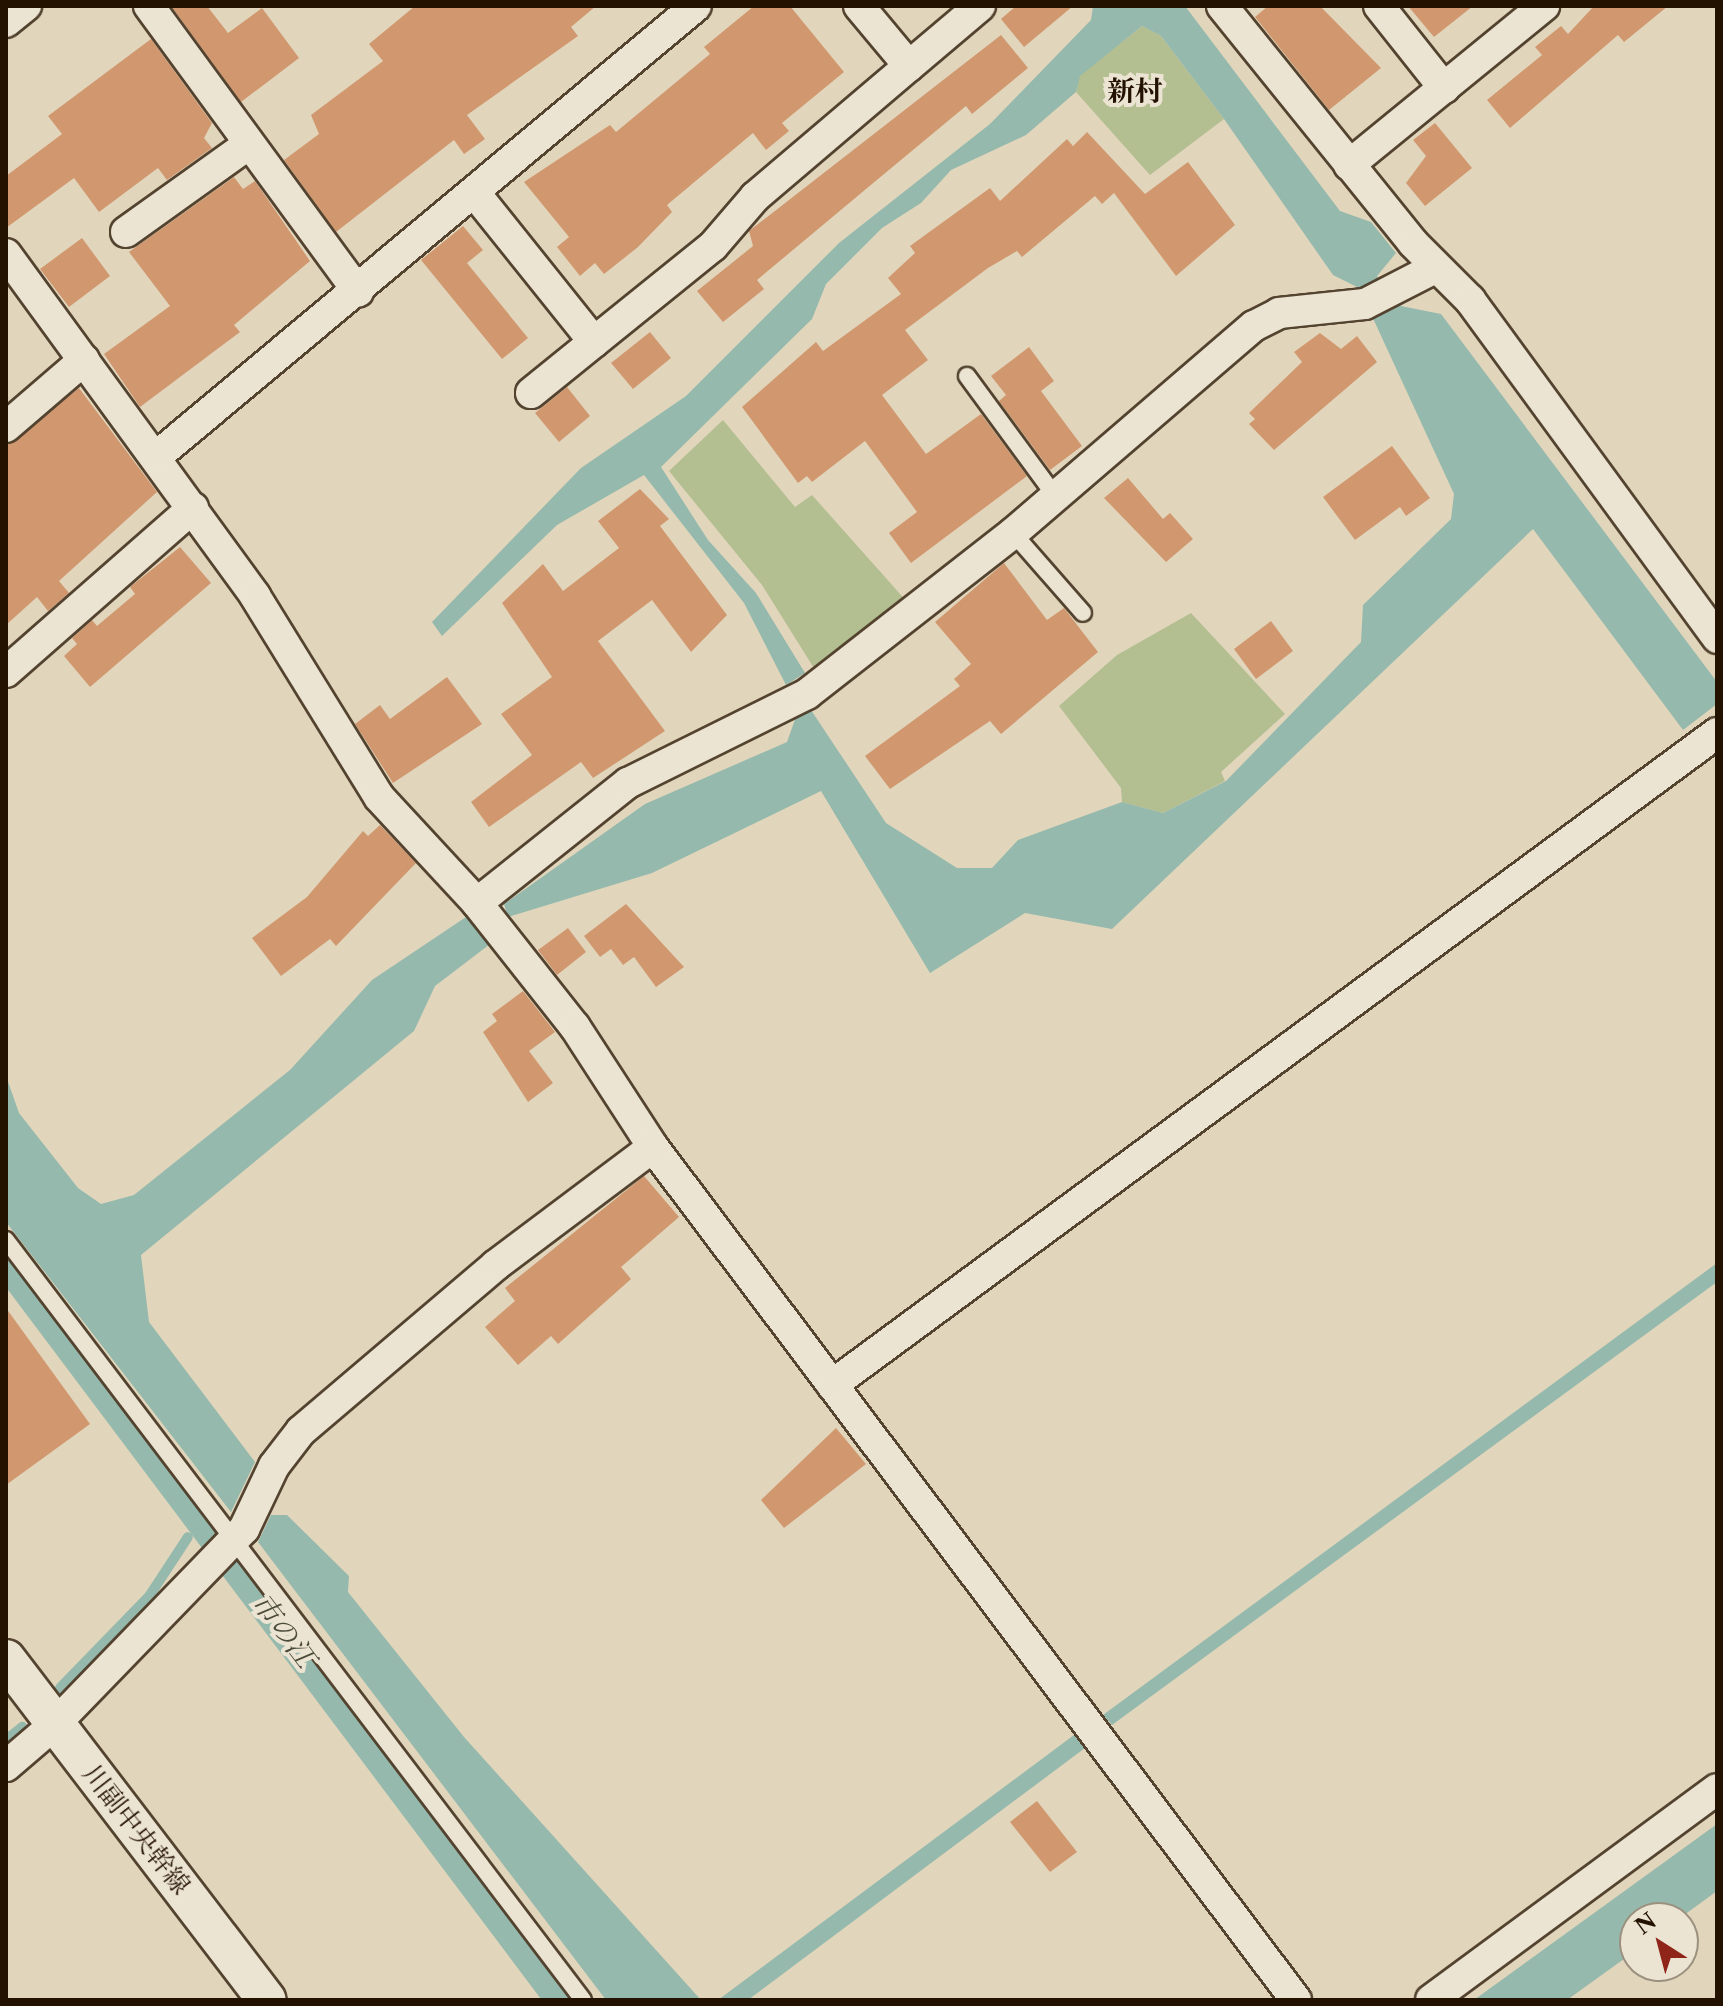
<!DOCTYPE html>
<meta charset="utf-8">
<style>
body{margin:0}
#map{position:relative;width:1723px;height:2006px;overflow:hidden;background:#e1d6bc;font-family:"Libre Caslon Text","Noto Serif JP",serif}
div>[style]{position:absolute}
.green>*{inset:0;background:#b3be91}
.water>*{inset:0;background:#95b9ac}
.stream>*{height:10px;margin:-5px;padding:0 5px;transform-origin:5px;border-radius:5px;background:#95b9ac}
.canal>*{height:34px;margin:-17px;padding:0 17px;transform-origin:17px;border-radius:17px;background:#95b9ac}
.building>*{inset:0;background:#d19870}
.roads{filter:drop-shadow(2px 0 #53432f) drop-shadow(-2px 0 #53432f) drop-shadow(0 2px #53432f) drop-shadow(0 -2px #53432f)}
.service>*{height:16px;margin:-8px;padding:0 8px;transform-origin:8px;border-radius:8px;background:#ece4d3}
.minor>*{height:30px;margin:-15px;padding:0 15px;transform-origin:15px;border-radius:15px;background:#ece4d3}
.tertiary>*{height:38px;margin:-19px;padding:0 19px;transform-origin:19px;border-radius:19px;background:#ece4d3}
span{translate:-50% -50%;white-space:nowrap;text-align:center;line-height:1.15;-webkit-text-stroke:8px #ece4d3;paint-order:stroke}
.street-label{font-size:26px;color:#241200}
.neighbourhood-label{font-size:28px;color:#241200;font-weight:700}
.water-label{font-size:28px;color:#4c4c3c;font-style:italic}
.frame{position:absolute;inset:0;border:8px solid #241200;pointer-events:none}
.north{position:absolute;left:1619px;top:1902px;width:80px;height:80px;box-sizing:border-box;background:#ece4d3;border:2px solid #9c907f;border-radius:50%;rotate:324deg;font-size:22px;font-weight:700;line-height:32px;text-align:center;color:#241200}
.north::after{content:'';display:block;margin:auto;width:28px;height:36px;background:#8f2418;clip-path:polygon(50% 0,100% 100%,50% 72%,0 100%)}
</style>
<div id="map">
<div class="green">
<i style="clip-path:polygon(1142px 26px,1161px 36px,1224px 119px,1150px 175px,1076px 92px,1079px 76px)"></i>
<i style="clip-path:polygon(723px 420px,795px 507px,812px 495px,909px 604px,817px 673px,762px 585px,669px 471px)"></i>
<i style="clip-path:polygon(1191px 613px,1285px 714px,1221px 772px,1225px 781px,1163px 813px,1122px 802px,1121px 788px,1059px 706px,1117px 655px)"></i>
</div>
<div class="water">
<i style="clip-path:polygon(1093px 6px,1185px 6px,1340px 211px,1371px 222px,1396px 253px,1377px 276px,1396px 305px,1441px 314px,1717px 682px,1717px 704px,1683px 730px,1533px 529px,1112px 929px,1025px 913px,930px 973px,821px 791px,652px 873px,508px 917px,504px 904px,645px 804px,787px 742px,797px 714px,809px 707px,886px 823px,957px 868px,992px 868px,1018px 840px,1122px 802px,1163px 813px,1226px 781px,1361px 642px,1363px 605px,1451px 519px,1454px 494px,1359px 288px,1333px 275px,1224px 119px,1161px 36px,1142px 26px,1080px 76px,1076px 92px,1026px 135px,951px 170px,921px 203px,882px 228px,826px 284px,812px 319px,661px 467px,708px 540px,756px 593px,805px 673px,786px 685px,744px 603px,644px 475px,557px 525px,442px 636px,432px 622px,581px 468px,686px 396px,839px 243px,990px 124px,1091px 20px)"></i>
<i style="clip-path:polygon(466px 917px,494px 941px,435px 986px,414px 1031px,141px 1255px,149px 1322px,255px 1462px,231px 1512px,6px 1222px,6px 1076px,19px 1113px,78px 1188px,101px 1204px,134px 1195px,290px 1070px,372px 980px)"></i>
<i style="clip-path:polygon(1717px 1263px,1717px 1282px,1112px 1725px,1103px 1715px)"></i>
<i style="clip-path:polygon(271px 1515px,287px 1515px,349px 1576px,348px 1592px,464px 1737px,701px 2000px,606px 2000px,258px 1542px)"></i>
<i style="clip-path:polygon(1074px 1735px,1085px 1748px,748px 2000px,718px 2000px)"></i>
<i style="clip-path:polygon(1717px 1824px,1717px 1891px,1680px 1918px,1635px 1918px,1635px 1951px,1567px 2000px,1474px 2000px)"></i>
</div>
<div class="stream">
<i style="left:60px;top:1688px;width:129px;rotate:-45.9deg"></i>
<i style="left:150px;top:1595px;width:69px;rotate:-56.8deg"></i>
<i style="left:6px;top:1740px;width:21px;rotate:-39deg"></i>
</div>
<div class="canal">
<i style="left:6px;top:1259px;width:927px;rotate:53.07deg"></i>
</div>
<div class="building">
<i style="clip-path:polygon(171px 6px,207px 6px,228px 33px,262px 8px,299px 58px,241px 102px)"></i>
<i style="clip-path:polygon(415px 6px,596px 6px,571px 27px,578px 36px,467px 115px,485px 139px,464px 154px,454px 140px,336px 232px,284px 160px,319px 134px,311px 115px,383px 61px,369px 44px)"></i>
<i style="clip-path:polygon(754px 6px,790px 6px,844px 72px,782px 123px,789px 131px,766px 150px,753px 133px,667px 205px,672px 212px,638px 247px,604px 274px,595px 263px,580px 276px,557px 247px,569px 237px,524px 182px,610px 125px,616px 132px,710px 54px,704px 47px)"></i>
<i style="clip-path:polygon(1016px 6px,1073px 6px,1024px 47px,1001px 19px)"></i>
<i style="clip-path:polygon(1268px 6px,1320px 6px,1381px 68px,1329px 110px,1255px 17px)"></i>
<i style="clip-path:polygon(1408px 6px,1473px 6px,1434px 37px)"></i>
<i style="clip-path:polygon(1594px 6px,1668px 6px,1624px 42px,1618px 35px,1510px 128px,1487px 100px,1542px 55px,1535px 47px,1561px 26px,1568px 34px)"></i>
<i style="clip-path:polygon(1001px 35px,1028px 68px,972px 114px,966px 106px,866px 189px,757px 280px,764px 289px,723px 322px,697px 291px,753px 246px,749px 231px)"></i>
<i style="clip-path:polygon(151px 39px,212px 123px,204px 138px,212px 148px,167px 180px,158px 168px,99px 212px,74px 178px,6px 228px,6px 176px,62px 134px,48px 116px)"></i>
<i style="clip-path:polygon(1435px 123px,1472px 168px,1425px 206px,1406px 183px,1426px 156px,1413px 140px)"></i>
<i style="clip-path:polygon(1087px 132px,1145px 194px,1188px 162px,1235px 225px,1176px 276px,1114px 193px,1102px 204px,1095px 196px,1022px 257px,1017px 251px,988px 268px,905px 330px,928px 360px,882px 395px,926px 454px,981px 414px,1027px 476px,911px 563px,889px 533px,917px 512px,865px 441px,812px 482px,807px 476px,798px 483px,742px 407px,816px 342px,823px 351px,901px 294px,888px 278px,915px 253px,910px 246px,990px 188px,1000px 201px,1067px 139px,1073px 146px)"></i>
<i style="clip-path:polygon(234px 177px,243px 189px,255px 181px,310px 261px,234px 325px,240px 332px,140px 407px,104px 354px,170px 306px,129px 252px)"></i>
<i style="clip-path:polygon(463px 226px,483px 250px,467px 263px,528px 338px,502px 359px,421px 260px)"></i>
<i style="clip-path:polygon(82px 238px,110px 276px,69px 307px,40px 269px)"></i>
<i style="clip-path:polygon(650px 332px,671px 358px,633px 389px,611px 363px)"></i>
<i style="clip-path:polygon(1320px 333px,1341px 349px,1357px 336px,1377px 362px,1274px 450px,1249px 424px,1255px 419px,1249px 413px,1302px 362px,1294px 352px)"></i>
<i style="clip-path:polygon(1029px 347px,1054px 381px,1041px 391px,1082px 446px,1050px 470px,999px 401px,1006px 395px,991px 376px)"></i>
<i style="clip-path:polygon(567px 387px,590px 416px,559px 442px,535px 413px)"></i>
<i style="clip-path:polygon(79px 388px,157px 492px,59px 581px,69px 593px,48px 611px,37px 597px,6px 625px,6px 445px)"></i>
<i style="clip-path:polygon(1392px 446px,1430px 498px,1406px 516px,1400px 507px,1355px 540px,1323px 497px)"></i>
<i style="clip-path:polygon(1128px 478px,1163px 519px,1170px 513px,1193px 539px,1166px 562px,1104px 498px)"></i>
<i style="clip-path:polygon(640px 489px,669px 519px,660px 526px,727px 615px,691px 652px,652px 600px,598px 641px,665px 731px,593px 778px,581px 762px,489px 827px,471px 802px,532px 755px,501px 714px,552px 677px,502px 603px,543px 564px,563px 591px,619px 548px,598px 521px)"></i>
<i style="clip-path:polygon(180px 547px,211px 583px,90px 687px,64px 656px,77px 644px,72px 638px,92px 620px,97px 626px,135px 594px,130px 587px)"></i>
<i style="clip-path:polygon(1004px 563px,1047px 620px,1064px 608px,1098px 652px,1001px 734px,990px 721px,890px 789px,865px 756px,960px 686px,954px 679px,971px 664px,935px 622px)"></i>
<i style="clip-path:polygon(1271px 621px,1293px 651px,1256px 679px,1234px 649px)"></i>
<i style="clip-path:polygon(447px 677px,482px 724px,393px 783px,355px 724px,380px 705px,390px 719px)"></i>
<i style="clip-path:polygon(380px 825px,416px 863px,336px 946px,330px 939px,281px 976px,252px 938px,307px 897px,363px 831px,368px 836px)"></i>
<i style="clip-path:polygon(626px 904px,684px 967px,656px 987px,634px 957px,623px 965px,611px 949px,600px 957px,584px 936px)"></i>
<i style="clip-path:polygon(568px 928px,586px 952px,557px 975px,538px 950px)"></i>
<i style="clip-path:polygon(523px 991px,555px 1032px,529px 1051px,553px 1083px,528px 1102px,483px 1032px,497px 1021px,492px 1014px)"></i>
<i style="clip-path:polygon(644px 1176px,679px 1217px,621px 1267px,631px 1279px,558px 1344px,551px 1336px,518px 1365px,485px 1327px,515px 1301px,505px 1288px)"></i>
<i style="clip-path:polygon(6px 1308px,90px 1424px,6px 1485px)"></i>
<i style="clip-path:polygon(836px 1428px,866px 1464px,784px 1528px,761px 1500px)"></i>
<i style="clip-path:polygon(1037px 1801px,1077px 1852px,1050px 1872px,1010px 1822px)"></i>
</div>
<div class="roads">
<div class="service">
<i style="left:967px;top:376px;width:150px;rotate:53.7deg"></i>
<i style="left:1013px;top:533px;width:106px;rotate:48.8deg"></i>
<i style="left:6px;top:1240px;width:954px;rotate:52.79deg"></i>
</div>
<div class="minor">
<i style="left:149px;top:6px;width:354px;rotate:53.8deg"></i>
<i style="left:1222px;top:6px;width:304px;rotate:51.1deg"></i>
<i style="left:1413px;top:243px;width:81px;rotate:45deg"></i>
<i style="left:1470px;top:300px;width:419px;rotate:53.8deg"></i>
<i style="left:1379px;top:6px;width:105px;rotate:51.6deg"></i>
<i style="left:6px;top:22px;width:26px;rotate:-39deg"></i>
<i style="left:909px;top:66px;width:93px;rotate:-40.2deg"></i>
<i style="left:1349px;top:165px;width:252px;rotate:-39.2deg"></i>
<i style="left:474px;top:192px;width:192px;rotate:51.3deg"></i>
<i style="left:594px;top:342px;width:153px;rotate:-38.9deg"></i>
<i style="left:713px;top:246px;width:65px;rotate:-49.4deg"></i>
<i style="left:755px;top:197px;width:202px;rotate:-40.4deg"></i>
<i style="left:909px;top:66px;width:78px;rotate:-129.8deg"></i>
<i style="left:126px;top:232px;width:151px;rotate:-35.6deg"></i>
<i style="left:6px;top:254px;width:423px;rotate:53.9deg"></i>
<i style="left:255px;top:596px;width:236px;rotate:58.3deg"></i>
<i style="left:379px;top:797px;width:144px;rotate:47.2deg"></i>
<i style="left:477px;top:903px;width:158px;rotate:51.7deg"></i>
<i style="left:575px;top:1027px;width:143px;rotate:57deg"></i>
<i style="left:653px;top:1147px;width:1068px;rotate:52.99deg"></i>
<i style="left:531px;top:393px;width:81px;rotate:-39deg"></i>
<i style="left:6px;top:427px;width:103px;rotate:-40.7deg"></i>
<i style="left:157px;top:456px;width:702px;rotate:-39.86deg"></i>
<i style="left:6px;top:672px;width:249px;rotate:-41.3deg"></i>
<i style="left:477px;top:903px;width:193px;rotate:-38.5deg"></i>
<i style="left:628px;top:783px;width:200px;rotate:-26.4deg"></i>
<i style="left:807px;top:694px;width:261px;rotate:-38deg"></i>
<i style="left:1013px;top:533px;width:318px;rotate:-40.7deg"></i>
<i style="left:1254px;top:326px;width:28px;rotate:-27deg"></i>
<i style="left:1279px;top:313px;width:86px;rotate:-6deg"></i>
<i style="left:1365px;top:304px;width:79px;rotate:-27.2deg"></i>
<i style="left:832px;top:1385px;width:1099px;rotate:-36.38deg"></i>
<i style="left:6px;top:1766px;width:65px;rotate:-40.6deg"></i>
<i style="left:55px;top:1724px;width:272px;rotate:-45.9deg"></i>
<i style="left:244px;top:1529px;width:70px;rotate:-64.5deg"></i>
<i style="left:274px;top:1466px;width:44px;rotate:-52.4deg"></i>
<i style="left:301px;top:1431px;width:256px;rotate:-40.4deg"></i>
<i style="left:496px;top:1265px;width:196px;rotate:-36.9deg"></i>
<i style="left:1431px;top:2000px;width:355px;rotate:-36.4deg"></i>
</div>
<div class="tertiary">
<i style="left:6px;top:1659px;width:429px;rotate:52.6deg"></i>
</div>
</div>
<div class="street-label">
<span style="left:136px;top:1830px;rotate:52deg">川副中央幹線</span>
</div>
<div class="neighbourhood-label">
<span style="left:1135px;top:91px">新村</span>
</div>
<div class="water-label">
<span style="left:284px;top:1630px;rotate:53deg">市の江</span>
</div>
<div class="frame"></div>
<div class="north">N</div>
</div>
